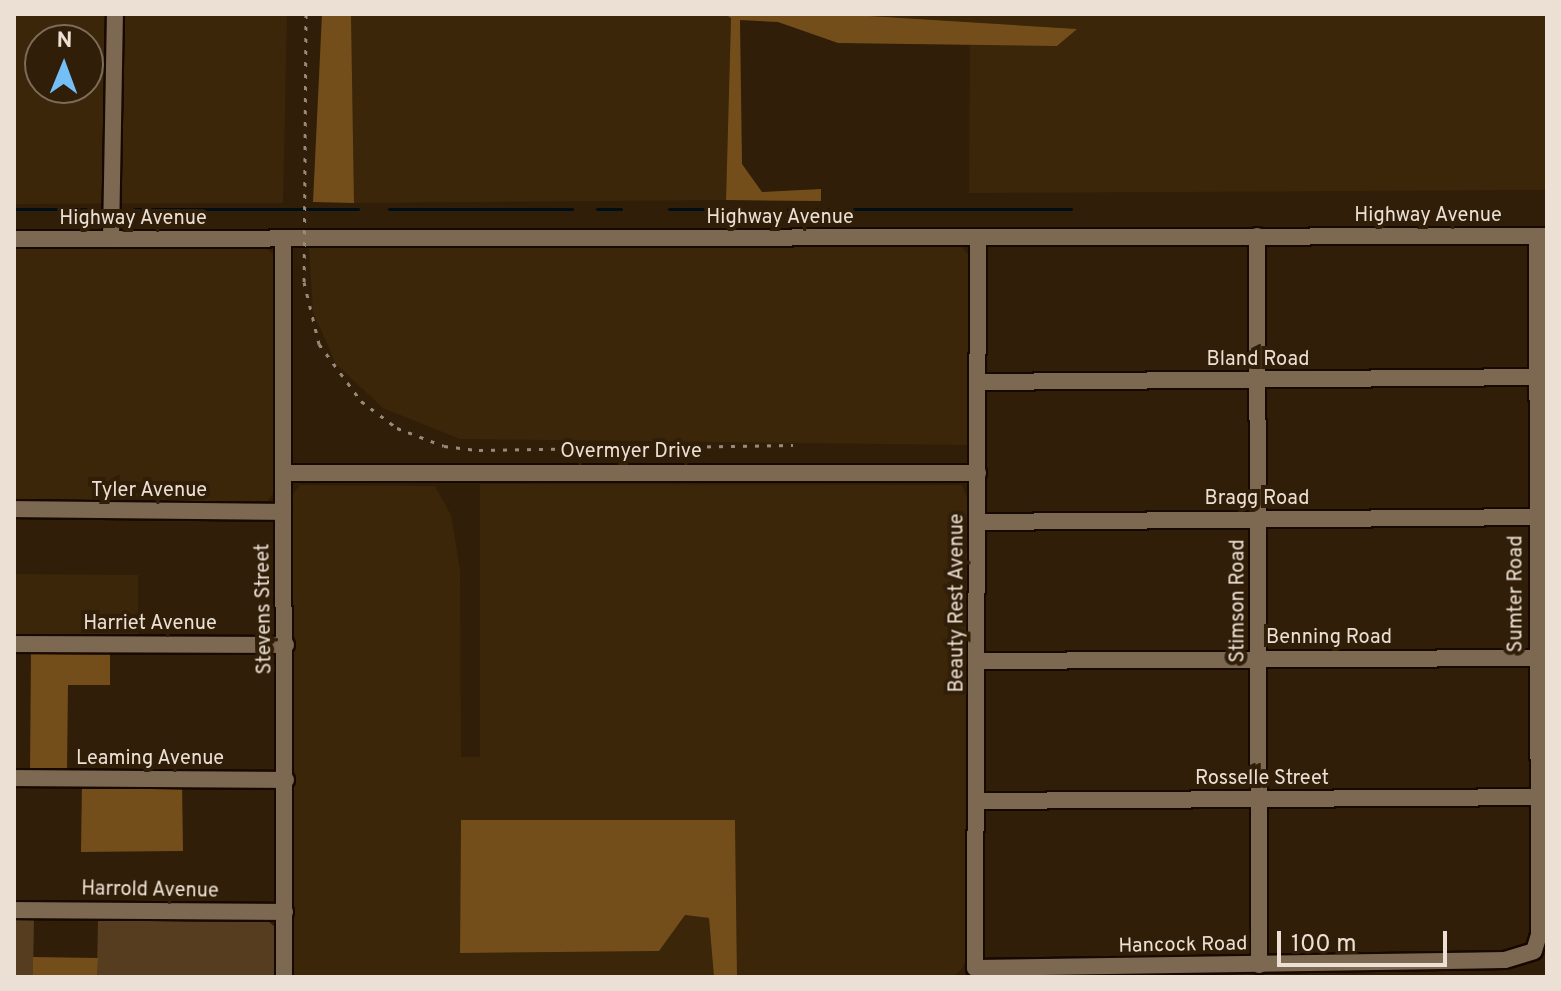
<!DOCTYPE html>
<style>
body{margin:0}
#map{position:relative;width:1561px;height:991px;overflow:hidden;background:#301e08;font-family:Overpass,sans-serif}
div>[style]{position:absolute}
.built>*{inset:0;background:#3c2609}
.green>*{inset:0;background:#563d1f}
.forest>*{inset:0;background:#744e1a}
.stream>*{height:3px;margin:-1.5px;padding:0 1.5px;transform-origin:1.5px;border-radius:1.5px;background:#000e16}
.roads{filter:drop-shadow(2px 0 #170800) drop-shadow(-2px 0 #170800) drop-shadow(0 2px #170800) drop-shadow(0 -2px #170800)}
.minor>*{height:16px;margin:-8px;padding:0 8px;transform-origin:8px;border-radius:8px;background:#7d6951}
.rail>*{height:3px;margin-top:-1.5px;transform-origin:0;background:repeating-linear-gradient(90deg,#988978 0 4px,transparent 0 12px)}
span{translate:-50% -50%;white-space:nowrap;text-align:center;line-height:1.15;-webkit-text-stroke:8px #301e08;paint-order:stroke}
.street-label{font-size:20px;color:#ece0d4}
.frame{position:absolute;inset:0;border:16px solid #ece0d4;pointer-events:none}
.north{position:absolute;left:24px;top:24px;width:80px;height:80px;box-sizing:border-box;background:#301e08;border:2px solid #7b6c5a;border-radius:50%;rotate:1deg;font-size:22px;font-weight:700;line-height:32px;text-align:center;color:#ece0d4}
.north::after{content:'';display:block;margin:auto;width:28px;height:36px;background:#74c0f6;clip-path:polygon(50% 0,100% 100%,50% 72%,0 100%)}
.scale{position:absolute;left:1277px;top:931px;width:170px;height:36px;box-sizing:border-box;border:4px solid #ece0d4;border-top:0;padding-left:10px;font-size:24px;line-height:28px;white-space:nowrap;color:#ece0d4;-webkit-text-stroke:6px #301e08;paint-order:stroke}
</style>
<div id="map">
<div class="built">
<i style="clip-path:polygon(evenodd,14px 14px,287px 14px,283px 203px,14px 204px,14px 14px,40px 40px,88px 40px,88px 88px,40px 88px,40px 40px)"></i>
<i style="clip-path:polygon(351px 14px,725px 14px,731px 17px,726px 200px,354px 203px)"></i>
<i style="clip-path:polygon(837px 14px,1547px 14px,1547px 190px,969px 193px,970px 45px,1057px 46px,1076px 29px)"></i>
<i style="clip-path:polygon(958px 244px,969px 255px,970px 445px,460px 439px,383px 408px,336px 364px,313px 312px,309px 247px)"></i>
<i style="clip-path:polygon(14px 245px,264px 246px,274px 255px,276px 490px,264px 506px,14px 504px)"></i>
<i style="clip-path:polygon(1547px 250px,1547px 459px,1542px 459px,1543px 257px)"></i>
<i style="clip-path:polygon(480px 484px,962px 485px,973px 512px,969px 912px,967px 958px,961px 970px,952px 977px,737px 977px,735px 820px,461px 820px,460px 953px,659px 951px,684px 915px,709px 918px,714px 977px,290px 977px,290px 497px,300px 485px,435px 486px,451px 515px,460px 570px,461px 757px,480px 757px)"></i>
<i style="clip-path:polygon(14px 574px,138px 575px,138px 639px,14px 639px)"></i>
</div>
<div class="green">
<i style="clip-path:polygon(14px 916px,34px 916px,33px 977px,14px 977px)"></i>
<i style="clip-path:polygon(98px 916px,268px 921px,276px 928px,276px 977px,97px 977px)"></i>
</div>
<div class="forest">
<i style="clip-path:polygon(322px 14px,351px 14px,354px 203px,313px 202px)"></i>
<i style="clip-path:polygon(725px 14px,837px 14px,1077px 29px,1057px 46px,838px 43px,778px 22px,740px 20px,742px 164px,762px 192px,821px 189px,821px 201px,726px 200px,731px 18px)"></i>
<i style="clip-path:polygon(31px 647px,110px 648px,110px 685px,68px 685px,67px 772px,30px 773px)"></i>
<i style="clip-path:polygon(82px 782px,182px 783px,183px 851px,81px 852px)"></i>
<i style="clip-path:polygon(461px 820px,735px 820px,737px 977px,714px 977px,709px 918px,685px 915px,659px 951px,460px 953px)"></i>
<i style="clip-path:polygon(33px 957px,98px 958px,97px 977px,33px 977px)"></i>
</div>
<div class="stream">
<i style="left:14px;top:209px;width:72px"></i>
<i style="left:135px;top:209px;width:223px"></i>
<i style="left:389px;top:209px;width:183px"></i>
<i style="left:597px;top:209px;width:24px"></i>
<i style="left:669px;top:209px;width:160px"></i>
<i style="left:854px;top:209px;width:217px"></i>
</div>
<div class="roads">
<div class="minor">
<i style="left:1257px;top:236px;width:729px;rotate:89.84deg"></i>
<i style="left:978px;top:238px;width:730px;rotate:90.24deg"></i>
<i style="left:975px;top:968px;width:530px;rotate:-0.86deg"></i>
<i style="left:1505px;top:960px;width:30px;rotate:-17deg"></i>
<i style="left:1534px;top:951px;width:17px;rotate:-73deg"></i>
<i style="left:1539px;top:935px;width:699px;rotate:-90.16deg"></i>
<i style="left:14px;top:239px;width:1531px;rotate:-0.11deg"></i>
<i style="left:111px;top:239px;width:225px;rotate:-89deg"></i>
<i style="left:283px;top:239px;width:738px;rotate:89.92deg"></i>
<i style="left:979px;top:382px;width:558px;rotate:-0.51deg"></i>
<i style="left:284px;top:473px;width:694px"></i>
<i style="left:14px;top:509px;width:269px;rotate:0.6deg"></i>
<i style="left:979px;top:522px;width:557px;rotate:-0.51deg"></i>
<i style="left:14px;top:644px;width:272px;rotate:0.2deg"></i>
<i style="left:977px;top:661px;width:560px;rotate:-0.31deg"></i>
<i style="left:14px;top:778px;width:272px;rotate:0.4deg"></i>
<i style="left:977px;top:801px;width:570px;rotate:-0.4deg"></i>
<i style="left:14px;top:910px;width:271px;rotate:0.4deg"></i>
</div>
</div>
<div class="rail">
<i style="left:306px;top:14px;width:268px;rotate:90.4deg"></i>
<i style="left:304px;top:282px;width:64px;rotate:76.4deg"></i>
<i style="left:319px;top:344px;width:71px;rotate:53.6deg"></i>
<i style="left:361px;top:401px;width:45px;rotate:36.9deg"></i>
<i style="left:397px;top:428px;width:50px;rotate:21deg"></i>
<i style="left:444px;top:446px;width:35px;rotate:7deg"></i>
<i style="left:479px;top:450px;width:314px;rotate:-0.9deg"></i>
</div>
<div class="street-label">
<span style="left:1428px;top:216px">Highway Avenue</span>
<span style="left:780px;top:218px">Highway Avenue</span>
<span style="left:133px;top:219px">Highway Avenue</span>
<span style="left:1258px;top:360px">Bland Road</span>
<span style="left:631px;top:452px">Overmyer Drive</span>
<span style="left:149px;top:491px">Tyler Avenue</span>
<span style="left:1257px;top:499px">Bragg Road</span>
<span style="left:1517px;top:594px;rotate:-90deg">Sumter Road</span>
<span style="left:1239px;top:601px;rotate:-90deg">Stimson Road</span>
<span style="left:958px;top:603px;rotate:-90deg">Beauty Rest Avenue</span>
<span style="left:265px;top:609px;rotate:-91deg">Stevens Street</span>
<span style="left:150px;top:624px">Harriet Avenue</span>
<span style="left:1329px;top:638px">Benning Road</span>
<span style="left:150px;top:759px">Leaming Avenue</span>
<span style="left:1262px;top:779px">Rosselle Street</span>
<span style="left:150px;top:891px;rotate:1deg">Harrold Avenue</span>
<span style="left:1183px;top:946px;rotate:-1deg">Hancock Road</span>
</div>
<div class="frame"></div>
<div class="north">N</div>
<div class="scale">100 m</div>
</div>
